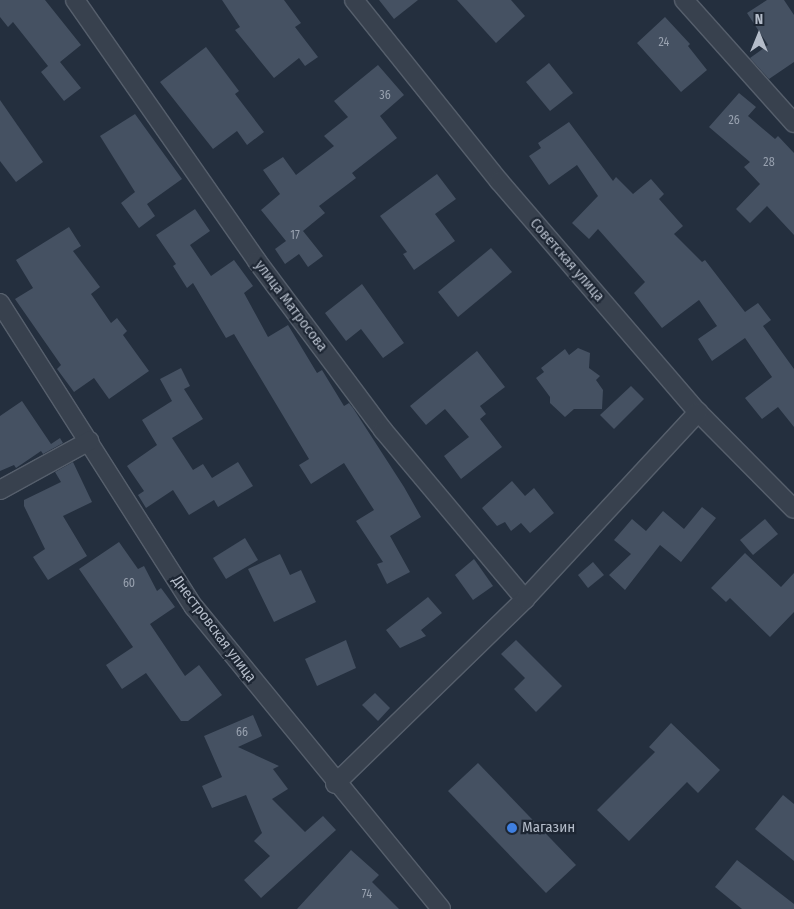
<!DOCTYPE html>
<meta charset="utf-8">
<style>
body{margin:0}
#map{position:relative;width:794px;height:909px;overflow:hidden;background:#242f3e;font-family:"Fira Sans Condensed",sans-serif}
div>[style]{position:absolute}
.building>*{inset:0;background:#455162}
.roads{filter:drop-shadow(1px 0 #565f6c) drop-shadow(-1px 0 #565f6c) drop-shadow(0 1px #565f6c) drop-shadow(0 -1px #565f6c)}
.minor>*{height:18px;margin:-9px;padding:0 9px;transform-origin:9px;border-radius:9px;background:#38414e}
.dots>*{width:14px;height:14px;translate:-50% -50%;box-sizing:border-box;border:2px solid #1d2633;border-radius:50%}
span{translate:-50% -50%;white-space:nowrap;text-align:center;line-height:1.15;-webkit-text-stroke:4.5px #1d2633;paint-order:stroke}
.number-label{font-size:12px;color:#98a1af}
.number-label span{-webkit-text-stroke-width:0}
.street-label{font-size:15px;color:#b4bcc9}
.poi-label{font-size:15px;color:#b4bcc9}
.left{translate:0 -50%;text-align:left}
.north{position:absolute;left:734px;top:10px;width:50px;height:50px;-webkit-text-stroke:4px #1d2633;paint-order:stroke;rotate:0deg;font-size:14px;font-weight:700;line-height:20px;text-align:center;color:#b4bcc9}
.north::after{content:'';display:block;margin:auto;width:18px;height:22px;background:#b4bcc9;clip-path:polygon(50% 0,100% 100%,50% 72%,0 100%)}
</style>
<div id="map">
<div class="building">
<i style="clip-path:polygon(0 0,45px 0,81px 45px,60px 62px,81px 88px,64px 101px,41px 72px,48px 66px,13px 22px,8px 27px,0 17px)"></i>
<i style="clip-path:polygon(222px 0,284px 0,301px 23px,295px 27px,318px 57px,305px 66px,299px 58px,274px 78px,235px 30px,240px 27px)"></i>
<i style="clip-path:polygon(379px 0,418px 0,394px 19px)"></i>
<i style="clip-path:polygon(457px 0,511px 0,525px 16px,496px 43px)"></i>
<i style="clip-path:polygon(767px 0,784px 0,794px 15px,794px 62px,769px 79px,750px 58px,768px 45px,747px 13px)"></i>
<i style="clip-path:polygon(665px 17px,690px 44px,688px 46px,707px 70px,681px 92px,637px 43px)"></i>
<i style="clip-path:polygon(206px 47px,239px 91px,235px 94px,264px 132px,247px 145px,237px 131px,213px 149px,160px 82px)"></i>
<i style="clip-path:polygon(549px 63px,573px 93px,550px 111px,526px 82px)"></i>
<i style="clip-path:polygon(378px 65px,404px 95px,380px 116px,397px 138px,352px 173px,356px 178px,319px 206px,325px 213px,303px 231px,323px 256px,308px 267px,299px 254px,285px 264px,275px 249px,286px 241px,261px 210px,280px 194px,263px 170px,283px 157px,296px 175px,334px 146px,324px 136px,348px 117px,334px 101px)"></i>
<i style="clip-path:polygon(739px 93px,756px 107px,748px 116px,775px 139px,778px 136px,794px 153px,794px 235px,767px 206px,750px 223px,736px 209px,760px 184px,744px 167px,750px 162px,709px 127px)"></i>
<i style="clip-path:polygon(0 100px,43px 162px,16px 182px,0 161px)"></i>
<i style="clip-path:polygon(135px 114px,182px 179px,147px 204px,155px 216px,139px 228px,121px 203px,135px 192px,100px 136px)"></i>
<i style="clip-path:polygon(569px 122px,613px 181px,616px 177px,633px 194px,651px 179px,664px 194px,659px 199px,683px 226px,674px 234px,702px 262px,705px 260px,745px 312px,758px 303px,771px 320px,763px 326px,794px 369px,794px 427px,778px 407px,762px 419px,745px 398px,772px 377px,745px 338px,712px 361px,698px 339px,717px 326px,699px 300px,662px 328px,634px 293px,645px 282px,598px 229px,589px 239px,572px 223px,598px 196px,577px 165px,549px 185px,529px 156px,541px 148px,538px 143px)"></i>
<i style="clip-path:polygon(437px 174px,456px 199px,435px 214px,455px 241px,414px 270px,403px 254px,407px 252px,380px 216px)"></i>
<i style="clip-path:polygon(195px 209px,210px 231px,190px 245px,211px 276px,234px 260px,253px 286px,244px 293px,268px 337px,288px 325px,317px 373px,322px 370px,344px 406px,349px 403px,353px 408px,404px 487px,421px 517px,390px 536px,410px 572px,387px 584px,377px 564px,383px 562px,356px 521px,374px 510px,344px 463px,311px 484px,299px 465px,309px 459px,234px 334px,226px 338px,193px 283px,187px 288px,173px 266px,176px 264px,156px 235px)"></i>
<i style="clip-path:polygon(69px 227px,81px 246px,73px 251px,100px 287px,91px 294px,111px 323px,117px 318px,127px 331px,123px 335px,149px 371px,109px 399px,94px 378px,74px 392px,57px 369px,61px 365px,15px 299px,33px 288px,16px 260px)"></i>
<i style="clip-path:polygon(491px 248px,512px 272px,458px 317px,438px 292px)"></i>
<i style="clip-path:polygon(362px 284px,404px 343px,383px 358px,361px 329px,346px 341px,325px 313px)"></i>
<i style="clip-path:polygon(578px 348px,590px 353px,589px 368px,600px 376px,596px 380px,603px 390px,602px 409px,574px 409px,565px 417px,550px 403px,550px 397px,536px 378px,544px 372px,541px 368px,565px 349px,569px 355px)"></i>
<i style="clip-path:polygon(477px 351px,505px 387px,480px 406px,486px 414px,480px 419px,502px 447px,461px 479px,444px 456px,469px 437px,445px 409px,426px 425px,410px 406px)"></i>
<i style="clip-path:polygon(181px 368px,190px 386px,184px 389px,203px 419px,172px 438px,193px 470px,203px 464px,212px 478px,238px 462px,253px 486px,218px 507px,214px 500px,189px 515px,173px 490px,146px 508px,138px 495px,144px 491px,127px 466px,157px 445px,142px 420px,172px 401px,160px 379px)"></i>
<i style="clip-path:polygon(631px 386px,644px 399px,614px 429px,600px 415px)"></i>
<i style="clip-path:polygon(22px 401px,51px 444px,60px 438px,63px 443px,43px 454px,41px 451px,16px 468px,14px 465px,0 471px,0 416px)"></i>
<i style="clip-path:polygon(73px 462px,92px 502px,63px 516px,87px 556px,48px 580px,33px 557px,45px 549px,24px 506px,24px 500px,61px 482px,55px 472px)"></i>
<i style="clip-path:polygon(512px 481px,525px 496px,534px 488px,554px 513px,530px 533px,521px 523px,511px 531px,505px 522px,497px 526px,482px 508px)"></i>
<i style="clip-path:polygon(702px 507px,716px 518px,681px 562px,660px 545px,625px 590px,609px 575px,631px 554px,614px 540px,632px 519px,646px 531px,663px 511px,684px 529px)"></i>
<i style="clip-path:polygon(765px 519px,778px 534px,753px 555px,740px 540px)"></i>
<i style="clip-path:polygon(245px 538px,258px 560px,226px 579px,213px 558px)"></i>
<i style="clip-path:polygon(119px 542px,138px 569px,144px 566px,157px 591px,161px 588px,175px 607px,150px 624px,185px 676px,199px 665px,222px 695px,188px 721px,181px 721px,146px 673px,122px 689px,106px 665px,133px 647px,79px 569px)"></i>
<i style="clip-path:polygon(745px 553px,781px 587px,794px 573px,794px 612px,770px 637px,730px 598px,726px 602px,711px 588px)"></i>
<i style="clip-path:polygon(280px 554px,290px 575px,301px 570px,316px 602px,274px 622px,248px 569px)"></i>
<i style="clip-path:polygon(474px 559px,493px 586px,473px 600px,455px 575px)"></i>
<i style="clip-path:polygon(593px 562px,604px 575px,588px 588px,578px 575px)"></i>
<i style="clip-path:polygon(428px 597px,442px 613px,421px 630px,426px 636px,400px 648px,386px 630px)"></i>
<i style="clip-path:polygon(346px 640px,356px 668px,317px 686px,305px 659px)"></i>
<i style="clip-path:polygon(516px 640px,562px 686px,536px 712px,514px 689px,525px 678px,501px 654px)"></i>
<i style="clip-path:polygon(375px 693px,390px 708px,378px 721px,362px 705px)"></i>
<i style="clip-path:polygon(253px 715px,262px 736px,238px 747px,279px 766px,273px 769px,288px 789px,272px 799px,305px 832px,323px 816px,336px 830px,261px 898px,244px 880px,270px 856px,254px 841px,262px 833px,246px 795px,212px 808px,202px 786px,222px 777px,204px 736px)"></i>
<i style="clip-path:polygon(671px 723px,720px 770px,698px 793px,687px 782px,629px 841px,597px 810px,655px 752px,649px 747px)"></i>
<i style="clip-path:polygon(478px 763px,576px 865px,546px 893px,448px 791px)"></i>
<i style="clip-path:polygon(783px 795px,794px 804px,794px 861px,755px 829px)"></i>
<i style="clip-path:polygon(351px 850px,379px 875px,372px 882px,399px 909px,297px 909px)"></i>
<i style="clip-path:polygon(737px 860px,794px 904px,794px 909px,742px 909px,715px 887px)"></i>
</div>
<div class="roads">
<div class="minor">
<i style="left:75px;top:0;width:318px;rotate:55.1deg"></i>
<i style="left:257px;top:261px;width:211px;rotate:53.3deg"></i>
<i style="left:383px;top:430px;width:221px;rotate:50deg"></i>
<i style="left:354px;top:0;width:232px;rotate:51.3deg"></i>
<i style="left:499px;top:181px;width:305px;rotate:49.3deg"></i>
<i style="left:698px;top:412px;width:136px;rotate:45.3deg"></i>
<i style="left:684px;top:0;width:165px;rotate:48.2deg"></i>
<i style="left:0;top:303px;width:361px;rotate:57.5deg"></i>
<i style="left:194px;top:607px;width:390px;rotate:50.7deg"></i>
<i style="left:0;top:490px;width:102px;rotate:-28.8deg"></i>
<i style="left:335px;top:784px;width:265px;rotate:-44.2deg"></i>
<i style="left:525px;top:599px;width:255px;rotate:-47.2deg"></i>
</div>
</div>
<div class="dots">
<i style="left:512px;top:828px;background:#3f7fe0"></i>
</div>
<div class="number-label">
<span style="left:664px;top:43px">24</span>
<span style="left:385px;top:96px">36</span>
<span style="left:734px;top:121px">26</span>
<span style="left:769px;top:163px">28</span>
<span style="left:295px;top:236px">17</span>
<span style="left:129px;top:584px">60</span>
<span style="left:242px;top:733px">66</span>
<span style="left:367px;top:895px">74</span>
</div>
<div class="street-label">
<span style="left:567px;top:260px;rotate:49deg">Советская улица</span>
<span style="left:291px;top:306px;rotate:53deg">улица Матросова</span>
<span style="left:214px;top:629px;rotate:53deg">Днестровская улица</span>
</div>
<div class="poi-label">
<span class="left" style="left:522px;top:828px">Магазин</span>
</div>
<div class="north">N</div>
</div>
